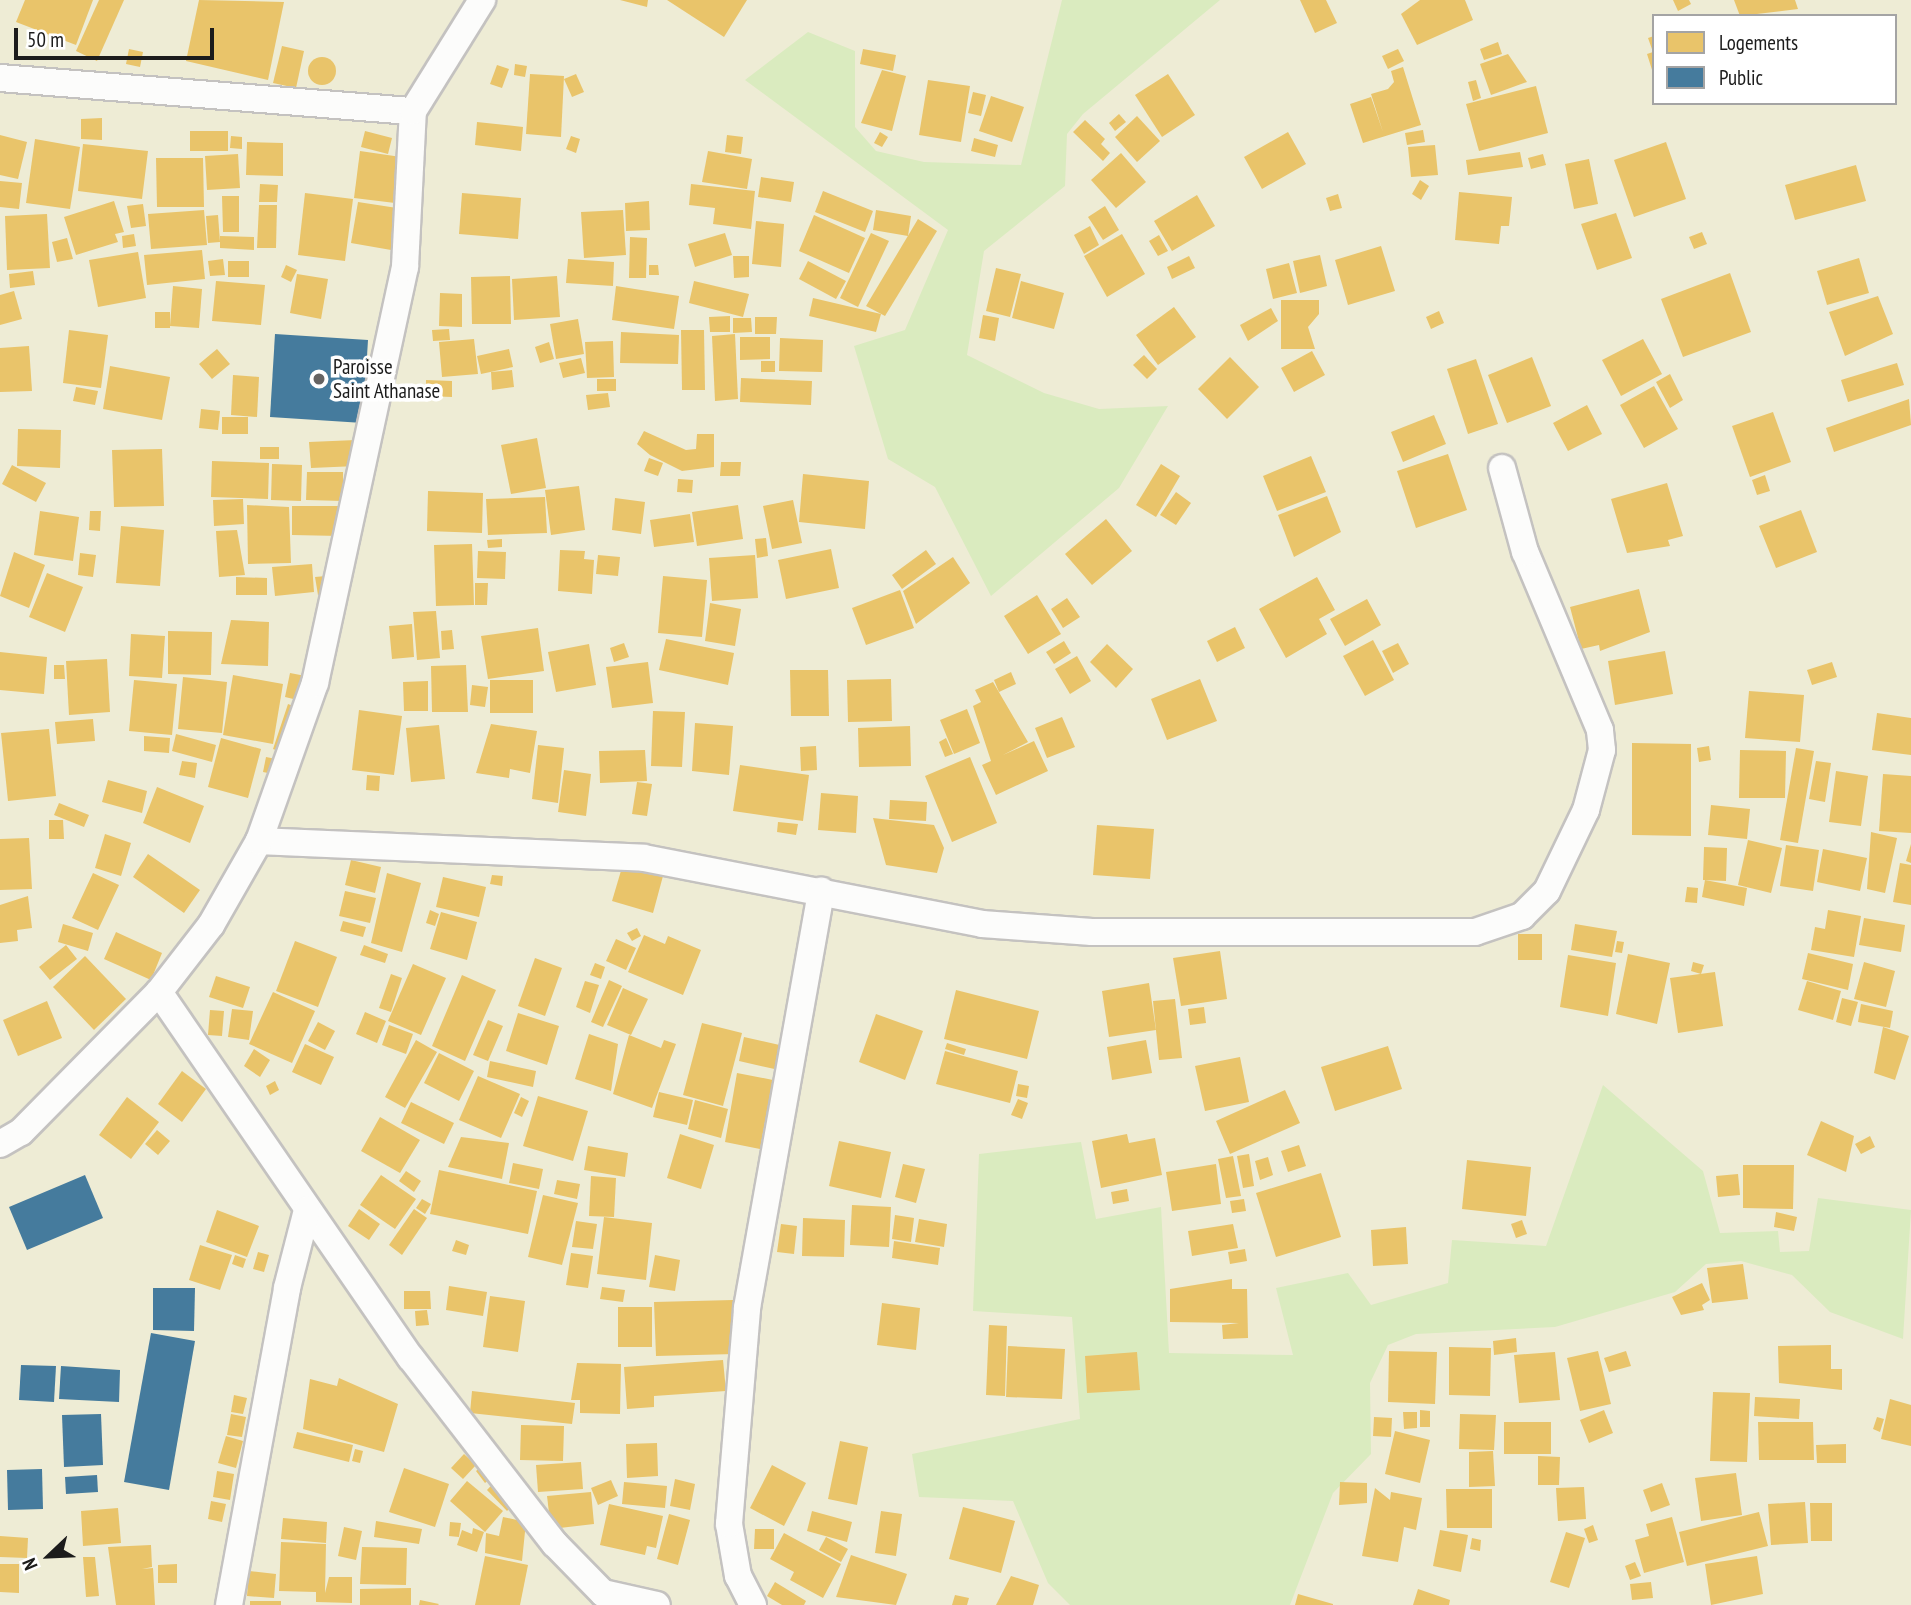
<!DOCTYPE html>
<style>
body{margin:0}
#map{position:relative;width:1911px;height:1605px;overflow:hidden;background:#ece8e4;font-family:"PT Sans Narrow",sans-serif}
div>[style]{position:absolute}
.farmland>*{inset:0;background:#eeecd5}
.grass>*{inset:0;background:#daebbf}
.homes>*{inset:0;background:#e9c46a}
.round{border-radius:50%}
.public>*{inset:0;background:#457b9d}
.roads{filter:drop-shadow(2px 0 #c4c2c0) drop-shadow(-2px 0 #c4c2c0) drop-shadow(0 2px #c4c2c0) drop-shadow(0 -2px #c4c2c0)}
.minor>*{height:26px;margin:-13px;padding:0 13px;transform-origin:13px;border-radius:13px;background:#fcfcfb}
.dots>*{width:19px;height:19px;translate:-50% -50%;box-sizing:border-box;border:4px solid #fff;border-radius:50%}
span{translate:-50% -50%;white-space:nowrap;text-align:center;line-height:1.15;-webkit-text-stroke:7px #fff;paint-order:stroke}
.poi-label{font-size:21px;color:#1c1c1c}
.left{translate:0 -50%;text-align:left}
.legend{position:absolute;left:1652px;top:14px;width:245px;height:91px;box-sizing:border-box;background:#fff;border:2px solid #a4a4a4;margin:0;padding:9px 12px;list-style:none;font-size:21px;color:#1c1c1c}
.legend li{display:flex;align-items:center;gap:14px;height:35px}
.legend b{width:35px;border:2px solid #a4a4a4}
.north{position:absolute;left:14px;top:1521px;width:70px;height:70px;-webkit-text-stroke:5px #fff;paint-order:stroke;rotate:247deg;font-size:19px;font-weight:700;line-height:28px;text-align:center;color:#1c1c1c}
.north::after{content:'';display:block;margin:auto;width:24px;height:32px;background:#1c1c1c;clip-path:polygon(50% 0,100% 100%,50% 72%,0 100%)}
.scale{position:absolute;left:14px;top:28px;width:200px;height:32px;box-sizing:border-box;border:4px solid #1c1c1c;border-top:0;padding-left:9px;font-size:21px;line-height:24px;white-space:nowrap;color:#1c1c1c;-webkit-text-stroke:5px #fff;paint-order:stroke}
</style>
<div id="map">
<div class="farmland">
<i style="clip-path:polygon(evenodd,0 0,1911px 0,1911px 1605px,0 1605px,0 0,1654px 16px,1895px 16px,1895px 103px,1654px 103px,1654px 16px)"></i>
</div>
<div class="grass">
<i style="clip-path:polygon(1062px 0,1220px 0,1083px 114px,1067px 134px,1065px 186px,984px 251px,967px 355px,1044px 393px,1099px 409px,1168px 406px,1119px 488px,991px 596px,935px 487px,888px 459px,854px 346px,905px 330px,948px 230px,745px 80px,808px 32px,855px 51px,855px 127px,876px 151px,924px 162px,1021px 165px)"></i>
<i style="clip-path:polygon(1603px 1085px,1703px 1171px,1720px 1233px,1778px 1231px,1780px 1252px,1809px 1251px,1818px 1198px,1911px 1210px,1903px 1339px,1830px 1312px,1792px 1275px,1741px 1261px,1706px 1264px,1675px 1292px,1555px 1327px,1416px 1334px,1388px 1345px,1370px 1383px,1371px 1454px,1333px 1493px,1290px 1605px,1070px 1605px,1048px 1583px,1013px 1501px,919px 1497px,912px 1454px,1080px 1419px,1072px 1317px,973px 1311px,979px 1154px,1081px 1142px,1096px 1219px,1161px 1207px,1169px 1353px,1293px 1355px,1276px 1288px,1348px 1273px,1371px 1305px,1448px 1283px,1452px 1240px,1546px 1246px)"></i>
</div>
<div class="homes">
<i style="clip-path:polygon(25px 0,93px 0,76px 45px,16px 22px)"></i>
<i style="clip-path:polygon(99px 0,124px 0,97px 61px,76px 51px)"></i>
<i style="clip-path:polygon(199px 0,284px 2px,268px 80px,186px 61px)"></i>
<i style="clip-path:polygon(620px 0,648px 0,647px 7px)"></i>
<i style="clip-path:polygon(667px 0,747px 0,724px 37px)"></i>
<i style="clip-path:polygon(1300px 0,1326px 0,1337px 23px,1315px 33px)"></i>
<i style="clip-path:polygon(1420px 0,1465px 0,1473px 20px,1417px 45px,1401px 14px)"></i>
<i style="clip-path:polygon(1673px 0,1689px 0,1691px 4px,1678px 11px)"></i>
<i style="clip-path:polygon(1734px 0,1795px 0,1798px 9px,1740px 16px)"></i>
<i style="clip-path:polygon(1654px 36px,1654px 73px,1653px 73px,1647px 54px,1653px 52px,1648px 38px)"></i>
<i style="clip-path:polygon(1498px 42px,1502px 54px,1484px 60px,1480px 49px)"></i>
<i style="clip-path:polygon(282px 46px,304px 51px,296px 88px,273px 83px)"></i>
<i style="clip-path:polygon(129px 49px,143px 52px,140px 67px,126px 64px)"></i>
<i style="clip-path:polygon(863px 49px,896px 55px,893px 71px,860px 64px)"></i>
<i style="clip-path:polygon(1398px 49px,1404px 61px,1388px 69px,1382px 56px)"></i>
<i style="clip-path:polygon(1508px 54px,1527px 82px,1491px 95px,1480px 64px)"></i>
<i class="round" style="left:308px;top:57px;width:28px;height:28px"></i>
<i style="clip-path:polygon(515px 64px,527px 66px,525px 77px,514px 75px)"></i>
<i style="clip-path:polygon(497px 65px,509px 69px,502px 88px,490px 84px)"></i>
<i style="clip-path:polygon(1403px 67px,1421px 125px,1363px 143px,1350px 104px,1371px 97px,1383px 132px,1371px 94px,1388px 89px,1394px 82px,1391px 71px)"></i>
<i style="clip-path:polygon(882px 70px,906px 76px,892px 131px,861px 123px)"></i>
<i style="clip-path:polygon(530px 74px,564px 76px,561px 137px,526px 134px)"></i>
<i style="clip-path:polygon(576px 74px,584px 92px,572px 97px,564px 79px)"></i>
<i style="clip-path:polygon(1168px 74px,1195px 115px,1162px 137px,1135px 95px)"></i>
<i style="clip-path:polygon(928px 80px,970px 86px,961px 142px,919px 135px)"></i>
<i style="clip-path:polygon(1476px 80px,1481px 98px,1473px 101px,1468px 82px)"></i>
<i style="clip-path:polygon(1536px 86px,1548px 133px,1479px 151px,1466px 104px)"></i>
<i style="clip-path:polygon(973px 92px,986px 95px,981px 116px,968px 113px)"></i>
<i style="clip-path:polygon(991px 96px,1024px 107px,1012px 142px,979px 131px)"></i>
<i style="clip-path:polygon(1119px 114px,1126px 122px,1115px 131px,1109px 123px)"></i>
<i style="clip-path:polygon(1137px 116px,1160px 141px,1137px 162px,1115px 137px)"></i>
<i style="clip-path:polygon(102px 118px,102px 140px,81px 139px,81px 119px)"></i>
<i style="clip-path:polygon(1085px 120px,1105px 139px,1101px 144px,1110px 153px,1103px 161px,1073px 132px)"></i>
<i style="clip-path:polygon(477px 122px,523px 127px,521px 151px,475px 145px)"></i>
<i style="clip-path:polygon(1423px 130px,1425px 142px,1407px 145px,1405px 133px)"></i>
<i style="clip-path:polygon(190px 131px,228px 131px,228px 151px,190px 151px)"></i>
<i style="clip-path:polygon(365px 131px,392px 138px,388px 154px,361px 147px)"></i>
<i style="clip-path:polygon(880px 132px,888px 137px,882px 147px,874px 143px)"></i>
<i style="clip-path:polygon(1288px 132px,1306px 164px,1262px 189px,1244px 157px)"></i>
<i style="clip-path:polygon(0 135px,27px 142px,18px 179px,0 175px)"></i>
<i style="clip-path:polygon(727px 135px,743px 137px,741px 154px,725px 152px)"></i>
<i style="clip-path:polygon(231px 136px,242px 137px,242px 149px,230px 148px)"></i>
<i style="clip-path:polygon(571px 136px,580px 139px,576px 153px,566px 149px)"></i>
<i style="clip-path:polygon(974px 138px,998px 145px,995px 157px,971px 151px)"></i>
<i style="clip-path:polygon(35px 139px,80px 147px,70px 209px,26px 203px)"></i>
<i style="clip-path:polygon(247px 142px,283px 143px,283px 176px,246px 175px)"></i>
<i style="clip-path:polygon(1666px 142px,1686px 199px,1634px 217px,1614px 160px)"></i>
<i style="clip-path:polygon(83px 144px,148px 151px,142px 199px,78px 191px)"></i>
<i style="clip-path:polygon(1435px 145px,1438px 175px,1411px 177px,1408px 147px)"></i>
<i style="clip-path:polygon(360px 151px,401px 157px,395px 203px,354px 198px)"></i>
<i style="clip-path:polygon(708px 151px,752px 159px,747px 189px,702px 182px)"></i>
<i style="clip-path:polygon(1520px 152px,1523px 167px,1468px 175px,1466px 160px)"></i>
<i style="clip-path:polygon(1121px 153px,1146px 182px,1116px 208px,1091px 180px)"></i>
<i style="clip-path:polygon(238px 154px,240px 188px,207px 190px,205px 156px)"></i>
<i style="clip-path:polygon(1543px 154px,1546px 165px,1531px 169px,1528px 158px)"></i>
<i style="clip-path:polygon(156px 158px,203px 158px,204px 207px,157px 207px)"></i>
<i style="clip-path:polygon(1589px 159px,1598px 204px,1574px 209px,1565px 164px)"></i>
<i style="clip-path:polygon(1856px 165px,1866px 201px,1795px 220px,1785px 185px)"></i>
<i style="clip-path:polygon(761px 177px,794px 182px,791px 202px,758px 197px)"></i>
<i style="clip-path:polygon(1420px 180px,1429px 186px,1421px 200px,1412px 194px)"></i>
<i style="clip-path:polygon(0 181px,22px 183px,19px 209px,0 207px)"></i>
<i style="clip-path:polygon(260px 184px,278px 185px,277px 202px,259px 202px)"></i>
<i style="clip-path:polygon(691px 184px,755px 191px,751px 229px,713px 224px,715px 208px,689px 205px)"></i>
<i style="clip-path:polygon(823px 191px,873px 211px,865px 232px,815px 212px)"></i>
<i style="clip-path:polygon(1459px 192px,1512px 197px,1509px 226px,1501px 226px,1499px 244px,1455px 240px)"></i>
<i style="clip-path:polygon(305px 193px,353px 199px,345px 261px,298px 255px)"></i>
<i style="clip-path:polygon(462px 193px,521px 198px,518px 239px,459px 234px)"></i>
<i style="clip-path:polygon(1338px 194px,1342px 208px,1330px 211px,1326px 198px)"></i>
<i style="clip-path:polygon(1197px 195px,1215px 226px,1172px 251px,1154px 221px)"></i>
<i style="clip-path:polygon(222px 196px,239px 196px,239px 232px,223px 232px)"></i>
<i style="clip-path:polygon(114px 201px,124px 232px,115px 234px,118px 242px,76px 255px,64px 217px)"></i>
<i style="clip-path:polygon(649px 201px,650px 230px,626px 231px,625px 203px)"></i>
<i style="clip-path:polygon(358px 202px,397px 208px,391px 250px,351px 243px)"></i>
<i style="clip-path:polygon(143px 204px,146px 226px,131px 228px,127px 206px)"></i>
<i style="clip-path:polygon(259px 205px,277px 205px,276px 248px,257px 248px)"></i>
<i style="clip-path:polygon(1105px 206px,1119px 230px,1103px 240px,1088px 217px)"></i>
<i style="clip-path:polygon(204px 210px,207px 245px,151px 249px,148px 214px)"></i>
<i style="clip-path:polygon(623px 210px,626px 255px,584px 258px,581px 212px)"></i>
<i style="clip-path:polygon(876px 210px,911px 216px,908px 236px,873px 230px)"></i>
<i style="clip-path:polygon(1616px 213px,1632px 258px,1597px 270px,1581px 224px)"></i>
<i style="clip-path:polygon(47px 214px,50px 268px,7px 270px,5px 216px)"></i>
<i style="clip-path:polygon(218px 215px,220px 242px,208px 243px,206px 216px)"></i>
<i style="clip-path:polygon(814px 215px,865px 238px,849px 273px,799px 251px)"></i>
<i style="clip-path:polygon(918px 219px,937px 231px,885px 316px,866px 306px)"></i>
<i style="clip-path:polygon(756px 221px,784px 224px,781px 267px,752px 264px)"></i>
<i style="clip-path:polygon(1090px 226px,1099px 245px,1084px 254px,1074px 235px)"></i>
<i style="clip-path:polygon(1702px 232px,1707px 244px,1694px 249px,1689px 237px)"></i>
<i style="clip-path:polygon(725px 233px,732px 255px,695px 267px,688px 244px)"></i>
<i style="clip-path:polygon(871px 233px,889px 241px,858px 307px,840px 298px)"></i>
<i style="clip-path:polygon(134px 234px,136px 246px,123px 248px,122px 236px)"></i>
<i style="clip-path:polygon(1122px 234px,1145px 274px,1107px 297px,1084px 256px)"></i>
<i style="clip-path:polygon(1159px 235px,1168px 251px,1158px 256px,1149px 241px)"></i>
<i style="clip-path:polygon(220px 236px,254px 237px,254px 250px,220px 248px)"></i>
<i style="clip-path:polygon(630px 237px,647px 238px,646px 278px,629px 278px)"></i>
<i style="clip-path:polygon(67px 238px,73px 259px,57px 262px,52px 242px)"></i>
<i style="clip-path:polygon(1381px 246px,1395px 291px,1348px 305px,1335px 260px)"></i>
<i style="clip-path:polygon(202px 250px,205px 279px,147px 285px,144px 255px)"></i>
<i style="clip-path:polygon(138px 252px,146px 298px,98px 307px,89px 260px)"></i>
<i style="clip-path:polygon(1320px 255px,1327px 286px,1300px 293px,1293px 261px)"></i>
<i style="clip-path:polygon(733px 256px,749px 256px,749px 277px,734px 278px)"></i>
<i style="clip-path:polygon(1189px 256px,1195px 268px,1172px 279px,1167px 267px)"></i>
<i style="clip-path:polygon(1859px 258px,1869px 293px,1827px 305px,1817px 271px)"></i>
<i style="clip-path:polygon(223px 259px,225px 275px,210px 276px,208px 261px)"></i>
<i style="clip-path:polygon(568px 259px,614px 262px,613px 286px,566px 283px)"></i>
<i style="clip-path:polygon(228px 261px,249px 261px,249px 277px,228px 277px)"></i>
<i style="clip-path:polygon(808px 261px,846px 281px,836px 299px,799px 279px)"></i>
<i style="clip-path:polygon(1289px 263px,1297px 293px,1273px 299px,1266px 269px)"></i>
<i style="clip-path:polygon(286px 265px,297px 270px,291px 282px,281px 277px)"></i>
<i style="clip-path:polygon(649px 265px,658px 265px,659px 275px,649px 275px)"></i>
<i style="clip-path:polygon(996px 268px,1021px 274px,1010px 317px,986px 311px)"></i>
<i style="clip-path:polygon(33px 271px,35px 285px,10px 288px,9px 274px)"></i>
<i style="clip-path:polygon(1730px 273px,1751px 332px,1683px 357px,1661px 299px)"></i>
<i style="clip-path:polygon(297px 274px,328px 279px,321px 319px,290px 313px)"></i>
<i style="clip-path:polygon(510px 276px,511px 324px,472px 324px,471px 277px)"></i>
<i style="clip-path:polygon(557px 276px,560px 317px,514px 320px,512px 279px)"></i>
<i style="clip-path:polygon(216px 281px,265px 285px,261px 325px,212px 321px)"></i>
<i style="clip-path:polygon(694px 281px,749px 294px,743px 317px,689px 303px)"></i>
<i style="clip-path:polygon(1021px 281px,1064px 293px,1054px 329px,1012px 318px)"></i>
<i style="clip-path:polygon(173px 286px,202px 289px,199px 328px,170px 326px)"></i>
<i style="clip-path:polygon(616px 286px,679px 296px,674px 329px,612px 320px)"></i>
<i style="clip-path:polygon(14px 291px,22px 319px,0 325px,0 295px)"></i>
<i style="clip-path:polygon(440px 293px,462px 294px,462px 327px,439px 326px)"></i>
<i style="clip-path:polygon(1878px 296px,1893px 334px,1845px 356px,1829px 312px)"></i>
<i style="clip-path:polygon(813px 298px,881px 314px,876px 332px,809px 316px)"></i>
<i style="clip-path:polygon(1281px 300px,1319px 300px,1319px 314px,1308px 327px,1315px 349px,1281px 349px)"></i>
<i style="clip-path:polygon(1174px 307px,1196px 337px,1158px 365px,1136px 335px)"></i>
<i style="clip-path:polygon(1271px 308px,1278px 321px,1248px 341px,1240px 325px)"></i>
<i style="clip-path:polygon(1439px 311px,1444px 323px,1431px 329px,1426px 317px)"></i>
<i style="clip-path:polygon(155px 312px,170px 312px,170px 328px,155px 328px)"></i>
<i style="clip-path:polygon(983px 315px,999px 318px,995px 341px,979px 338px)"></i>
<i style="clip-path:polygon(730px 316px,730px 332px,710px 332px,709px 317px)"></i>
<i style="clip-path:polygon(755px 317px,777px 317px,776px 334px,755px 334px)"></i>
<i style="clip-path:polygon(733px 318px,751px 318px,752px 332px,733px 333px)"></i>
<i style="clip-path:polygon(578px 319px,584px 354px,556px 359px,550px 324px)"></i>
<i style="clip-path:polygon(449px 329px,450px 340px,433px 341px,432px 330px)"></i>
<i style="clip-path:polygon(69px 330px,108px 335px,101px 388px,63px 383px)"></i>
<i style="clip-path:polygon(681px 330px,704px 330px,705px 390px,682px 390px)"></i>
<i style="clip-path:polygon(621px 332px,679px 335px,678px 364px,620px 363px)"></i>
<i style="clip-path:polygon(735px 334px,738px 399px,715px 401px,712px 336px)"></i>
<i style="clip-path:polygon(740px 337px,770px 337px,770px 359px,740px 360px)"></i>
<i style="clip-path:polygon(780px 338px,823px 340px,822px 372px,779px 371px)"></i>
<i style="clip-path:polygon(474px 339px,478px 374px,442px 377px,439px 342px)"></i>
<i style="clip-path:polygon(1643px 339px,1662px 374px,1621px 396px,1602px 360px)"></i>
<i style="clip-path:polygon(613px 341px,614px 377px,587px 378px,585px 342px)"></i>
<i style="clip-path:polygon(549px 342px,554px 359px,540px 363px,535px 347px)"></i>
<i style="clip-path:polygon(29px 346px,32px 391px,0 392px,0 348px)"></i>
<i style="clip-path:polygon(217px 349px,230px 364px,212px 379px,199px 364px)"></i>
<i style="clip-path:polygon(509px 349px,513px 367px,481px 374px,477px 356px)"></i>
<i style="clip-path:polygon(1312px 351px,1325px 375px,1294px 392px,1281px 368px)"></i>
<i style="clip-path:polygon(1144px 355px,1157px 369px,1147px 379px,1133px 365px)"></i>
<i style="clip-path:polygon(1230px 357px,1259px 387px,1227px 419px,1198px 389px)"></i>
<i style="clip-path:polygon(1532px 357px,1551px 406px,1507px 423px,1488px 375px)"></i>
<i style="clip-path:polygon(581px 358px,585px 373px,563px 378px,559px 363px)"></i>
<i style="clip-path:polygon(1476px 359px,1498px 424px,1468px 434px,1447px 369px)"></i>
<i style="clip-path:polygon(761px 361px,775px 361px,775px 372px,761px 372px)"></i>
<i style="clip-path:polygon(1897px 363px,1904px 385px,1848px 402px,1841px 380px)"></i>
<i style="clip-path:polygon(110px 366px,170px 377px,162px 420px,103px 409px)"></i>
<i style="clip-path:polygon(512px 370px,514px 387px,492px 390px,491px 372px)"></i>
<i style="clip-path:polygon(1670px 374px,1683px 400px,1670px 408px,1656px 382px)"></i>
<i style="clip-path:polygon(233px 375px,259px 377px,257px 417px,231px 415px)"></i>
<i style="clip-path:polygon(741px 378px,812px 381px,811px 405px,740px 402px)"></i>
<i style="clip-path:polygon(597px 379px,616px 379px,616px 391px,597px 391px)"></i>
<i style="clip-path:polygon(426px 380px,452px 381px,452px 397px,426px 396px)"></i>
<i style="clip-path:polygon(1654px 386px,1678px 429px,1644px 448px,1620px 405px)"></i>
<i style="clip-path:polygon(76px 387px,98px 391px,95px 405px,73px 401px)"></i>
<i style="clip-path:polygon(608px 393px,610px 407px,588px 410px,586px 395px)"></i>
<i style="clip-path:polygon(1909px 399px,1911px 425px,1834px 452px,1826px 428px)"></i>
<i style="clip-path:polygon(1587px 405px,1602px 434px,1568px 451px,1553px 423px)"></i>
<i style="clip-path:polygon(201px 409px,220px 411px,218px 430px,199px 428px)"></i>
<i style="clip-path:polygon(1773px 412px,1791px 462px,1750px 477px,1732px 426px)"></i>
<i style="clip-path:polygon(1434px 415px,1446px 444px,1403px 462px,1391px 432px)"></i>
<i style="clip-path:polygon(222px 417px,248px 417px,248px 434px,222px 434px)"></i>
<i style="clip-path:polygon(18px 429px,61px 430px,60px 468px,17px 466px)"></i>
<i style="clip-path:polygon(644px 431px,686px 450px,696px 449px,697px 434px,714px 434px,714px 467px,682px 471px,650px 455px,637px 444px)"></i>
<i style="clip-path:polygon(537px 438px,546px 488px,511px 494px,501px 445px)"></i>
<i style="clip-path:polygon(356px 440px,357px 466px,311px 468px,309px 442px)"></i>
<i style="clip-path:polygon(260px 447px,279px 447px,279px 459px,260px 459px)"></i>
<i style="clip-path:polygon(162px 449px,164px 506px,114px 507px,112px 450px)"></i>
<i style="clip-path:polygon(1448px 454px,1467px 510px,1416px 528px,1397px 471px)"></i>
<i style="clip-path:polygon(1311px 456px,1326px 492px,1277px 511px,1263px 476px)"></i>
<i style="clip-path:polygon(649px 458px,663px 463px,658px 476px,644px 471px)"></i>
<i style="clip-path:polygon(212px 461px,269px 463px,268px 499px,211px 497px)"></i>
<i style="clip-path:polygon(721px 462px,741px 462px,740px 476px,720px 476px)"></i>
<i style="clip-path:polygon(272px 464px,302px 465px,301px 501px,271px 500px)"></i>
<i style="clip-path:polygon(1161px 464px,1180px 476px,1156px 517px,1136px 505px)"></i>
<i style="clip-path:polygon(12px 465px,46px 483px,36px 502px,2px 484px)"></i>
<i style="clip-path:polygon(307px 472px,343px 472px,343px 501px,306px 500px)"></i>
<i style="clip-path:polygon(803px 474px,869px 481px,865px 529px,799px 522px)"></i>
<i style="clip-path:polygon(1765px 475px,1770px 491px,1757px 495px,1752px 480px)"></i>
<i style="clip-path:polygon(678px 479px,693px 480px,692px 493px,677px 492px)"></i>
<i style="clip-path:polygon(1667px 483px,1683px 536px,1668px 540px,1670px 546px,1627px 553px,1611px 499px)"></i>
<i style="clip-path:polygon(579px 486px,585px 530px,551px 535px,545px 490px)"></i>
<i style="clip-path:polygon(428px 491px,483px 493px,482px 533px,427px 531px)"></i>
<i style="clip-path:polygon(1176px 492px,1191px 503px,1176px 525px,1160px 515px)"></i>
<i style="clip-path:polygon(1327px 496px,1341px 532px,1294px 557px,1278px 515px)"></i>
<i style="clip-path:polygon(545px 497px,547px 533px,488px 535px,486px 499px)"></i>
<i style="clip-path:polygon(615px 498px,645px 502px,641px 534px,612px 530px)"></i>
<i style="clip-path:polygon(243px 499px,244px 524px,214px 526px,213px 500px)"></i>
<i style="clip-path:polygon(793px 500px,802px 543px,772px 549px,763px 506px)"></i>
<i style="clip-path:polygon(247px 505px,289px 507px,291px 563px,248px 564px)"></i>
<i style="clip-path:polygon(738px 505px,743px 539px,697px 546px,692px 512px)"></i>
<i style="clip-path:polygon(292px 506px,340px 506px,340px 536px,292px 535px)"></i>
<i style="clip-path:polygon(1801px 510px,1817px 552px,1776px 568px,1759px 526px)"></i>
<i style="clip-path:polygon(40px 511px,79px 517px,73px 561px,34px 555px)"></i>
<i style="clip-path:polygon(90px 511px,101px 511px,100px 531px,89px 530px)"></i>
<i style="clip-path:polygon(690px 514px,694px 542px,654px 547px,650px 520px)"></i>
<i style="clip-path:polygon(1106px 519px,1132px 551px,1092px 585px,1065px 554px)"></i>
<i style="clip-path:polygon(121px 526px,164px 530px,160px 586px,116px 583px)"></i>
<i style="clip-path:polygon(237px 530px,245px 575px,219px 577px,216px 531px)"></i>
<i style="clip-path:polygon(766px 538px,768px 556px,757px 558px,755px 539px)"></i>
<i style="clip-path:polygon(502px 539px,502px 547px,488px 548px,487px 540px)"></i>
<i style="clip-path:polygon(472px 544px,474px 605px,436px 606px,434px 545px)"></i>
<i style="clip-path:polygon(831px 549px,839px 588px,786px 599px,778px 560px)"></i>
<i style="clip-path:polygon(560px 550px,585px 551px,584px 559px,594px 560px,592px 594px,558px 591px)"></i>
<i style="clip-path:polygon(926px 550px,936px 564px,902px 589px,892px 575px)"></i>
<i style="clip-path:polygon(478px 551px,506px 552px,505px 579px,477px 578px)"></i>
<i style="clip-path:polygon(14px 552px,45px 565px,29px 608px,0 596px)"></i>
<i style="clip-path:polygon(80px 553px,96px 555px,93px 577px,78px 575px)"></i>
<i style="clip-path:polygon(598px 555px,620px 557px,618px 576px,596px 574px)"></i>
<i style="clip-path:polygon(755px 555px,758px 598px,712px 601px,709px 558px)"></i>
<i style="clip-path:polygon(953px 557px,970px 583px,916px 624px,903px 591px)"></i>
<i style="clip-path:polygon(312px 564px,314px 592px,275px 596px,272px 567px)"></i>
<i style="clip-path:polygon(47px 573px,83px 587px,65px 632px,29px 617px)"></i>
<i style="clip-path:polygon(326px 576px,329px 593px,318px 595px,315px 577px)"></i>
<i style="clip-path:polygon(663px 576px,707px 580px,702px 637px,658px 633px)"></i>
<i style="clip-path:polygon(236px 577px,267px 578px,267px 595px,236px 595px)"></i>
<i style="clip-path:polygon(1317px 577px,1335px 610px,1319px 619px,1327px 634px,1286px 658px,1259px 609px)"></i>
<i style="clip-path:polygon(475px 583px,488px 583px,487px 605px,475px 605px)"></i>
<i style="clip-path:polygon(1639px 589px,1650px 632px,1600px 651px,1599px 645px,1581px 649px,1570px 607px)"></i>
<i style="clip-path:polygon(900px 590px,914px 628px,866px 645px,852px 608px)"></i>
<i style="clip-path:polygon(1037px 595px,1061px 634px,1028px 654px,1004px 616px)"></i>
<i style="clip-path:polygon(1067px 598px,1080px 617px,1063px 628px,1051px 609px)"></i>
<i style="clip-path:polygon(1367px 599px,1381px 625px,1345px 646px,1330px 619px)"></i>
<i style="clip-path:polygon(710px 603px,741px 609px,735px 646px,705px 641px)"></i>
<i style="clip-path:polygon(436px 611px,440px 658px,417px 660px,413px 612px)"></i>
<i style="clip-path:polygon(231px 620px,269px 622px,268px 666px,221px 664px)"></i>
<i style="clip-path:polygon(412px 624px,414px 657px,392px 659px,389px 626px)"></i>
<i style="clip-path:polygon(1235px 627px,1245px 648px,1217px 662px,1207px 641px)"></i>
<i style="clip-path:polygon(538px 628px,544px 671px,488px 679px,481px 636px)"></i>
<i style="clip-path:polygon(452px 630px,454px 649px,442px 650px,441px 631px)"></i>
<i style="clip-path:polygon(168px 631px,212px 632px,211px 675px,168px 674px)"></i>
<i style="clip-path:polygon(131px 634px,165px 636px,162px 678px,129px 676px)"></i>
<i style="clip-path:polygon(666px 639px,734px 653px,728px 685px,659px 670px)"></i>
<i style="clip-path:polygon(1373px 640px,1394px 680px,1365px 696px,1343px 656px)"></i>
<i style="clip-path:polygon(1064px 641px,1071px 653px,1054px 664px,1046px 652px)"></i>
<i style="clip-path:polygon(624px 643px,629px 657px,614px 662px,610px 648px)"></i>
<i style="clip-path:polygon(1398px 643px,1409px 664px,1393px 673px,1382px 651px)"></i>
<i style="clip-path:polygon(589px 644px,596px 685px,556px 692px,548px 652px)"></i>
<i style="clip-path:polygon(1107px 644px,1133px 669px,1116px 688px,1090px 662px)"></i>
<i style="clip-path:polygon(1665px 651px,1673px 694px,1615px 705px,1608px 661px)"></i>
<i style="clip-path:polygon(0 652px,47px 657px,44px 694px,0 690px)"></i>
<i style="clip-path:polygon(1077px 656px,1091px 681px,1070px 694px,1055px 669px)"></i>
<i style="clip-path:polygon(107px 659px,110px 712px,69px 715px,66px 661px)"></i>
<i style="clip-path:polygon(648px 662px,653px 703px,612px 708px,606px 667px)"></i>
<i style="clip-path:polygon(1832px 662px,1837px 677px,1812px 685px,1807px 670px)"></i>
<i style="clip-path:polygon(54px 665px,64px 665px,65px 679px,54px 679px)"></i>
<i style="clip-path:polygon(466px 665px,468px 712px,432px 712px,431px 666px)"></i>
<i style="clip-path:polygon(790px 670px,828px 670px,829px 716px,791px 716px)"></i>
<i style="clip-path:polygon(1011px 672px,1016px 684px,999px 692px,994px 680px)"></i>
<i style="clip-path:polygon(290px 673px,316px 678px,310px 703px,285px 697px)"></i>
<i style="clip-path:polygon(233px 675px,283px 684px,273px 744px,223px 735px)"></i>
<i style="clip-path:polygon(183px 677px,227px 682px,222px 733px,178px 729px)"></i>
<i style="clip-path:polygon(891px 679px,892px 721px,848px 722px,847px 680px)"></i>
<i style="clip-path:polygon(1200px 679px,1217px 721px,1167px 740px,1151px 699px)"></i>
<i style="clip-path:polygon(134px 680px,177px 684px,172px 735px,129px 731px)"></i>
<i style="clip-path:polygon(490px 680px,533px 680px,533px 713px,490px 713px)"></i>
<i style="clip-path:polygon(428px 681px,428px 711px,404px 711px,403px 682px)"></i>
<i style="clip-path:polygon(993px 682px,1028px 742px,1003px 755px,1034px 741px,1048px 771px,996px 795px,982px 765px,991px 761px,973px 706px,981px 702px,975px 690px)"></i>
<i style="clip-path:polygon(472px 685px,488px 687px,485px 707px,470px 705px)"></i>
<i style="clip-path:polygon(1749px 691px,1804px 695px,1800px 742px,1745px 738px)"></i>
<i style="clip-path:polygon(288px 704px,301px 709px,286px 754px,273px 749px)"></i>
<i style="clip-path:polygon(967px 709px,980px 743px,954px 754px,940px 720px)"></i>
<i style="clip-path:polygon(359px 710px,402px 716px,394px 775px,352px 770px)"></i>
<i style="clip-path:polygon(653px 711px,685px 712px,682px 767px,651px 766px)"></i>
<i style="clip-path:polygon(1877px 713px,1911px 718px,1911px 755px,1872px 750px)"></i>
<i style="clip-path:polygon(1062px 717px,1075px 747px,1047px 758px,1035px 728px)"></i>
<i style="clip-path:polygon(93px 719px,95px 741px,57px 744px,55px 722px)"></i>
<i style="clip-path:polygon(695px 723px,733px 726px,729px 775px,692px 771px)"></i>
<i style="clip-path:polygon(491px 724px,537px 731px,530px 773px,510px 769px,509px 778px,476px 773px)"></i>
<i style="clip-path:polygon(439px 725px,445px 779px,411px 782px,406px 728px)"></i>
<i style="clip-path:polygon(910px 726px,911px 766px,859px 767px,858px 728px)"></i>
<i style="clip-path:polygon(49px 729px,56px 796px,8px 801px,1px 733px)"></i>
<i style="clip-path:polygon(176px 734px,216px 745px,212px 762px,172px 751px)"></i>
<i style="clip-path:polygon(144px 736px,170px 738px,169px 753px,144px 751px)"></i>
<i style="clip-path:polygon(221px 738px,261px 749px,248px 798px,208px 787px)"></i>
<i style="clip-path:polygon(946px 738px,953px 754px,945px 757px,939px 742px)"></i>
<i style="clip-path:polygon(1632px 743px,1691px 744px,1691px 836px,1632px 835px)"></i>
<i style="clip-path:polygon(538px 745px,564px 748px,558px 803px,532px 799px)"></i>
<i style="clip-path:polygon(816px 746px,817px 770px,801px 771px,800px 747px)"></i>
<i style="clip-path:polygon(1709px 746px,1711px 760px,1699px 762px,1697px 748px)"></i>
<i style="clip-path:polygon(1796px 748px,1814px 751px,1798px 843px,1780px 840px)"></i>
<i style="clip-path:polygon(645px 750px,647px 781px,600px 783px,599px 751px)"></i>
<i style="clip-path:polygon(1740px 750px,1786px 751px,1785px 798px,1739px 798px)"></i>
<i style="clip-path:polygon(266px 757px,286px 761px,283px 776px,263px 772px)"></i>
<i style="clip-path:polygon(970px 757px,997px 823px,952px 842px,925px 776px)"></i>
<i style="clip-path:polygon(182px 761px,197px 763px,195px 778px,179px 775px)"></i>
<i style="clip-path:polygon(1816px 761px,1831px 763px,1825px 802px,1809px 799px)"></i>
<i style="clip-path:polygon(740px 765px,809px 775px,803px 821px,733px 811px)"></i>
<i style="clip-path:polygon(564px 770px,591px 774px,586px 816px,558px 812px)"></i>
<i style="clip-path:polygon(1836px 771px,1868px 776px,1861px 826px,1829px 822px)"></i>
<i style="clip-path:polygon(1883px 774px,1911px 776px,1911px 833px,1879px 831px)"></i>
<i style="clip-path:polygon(367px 775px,380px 776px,379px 791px,366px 790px)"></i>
<i style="clip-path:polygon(108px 780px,147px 791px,142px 813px,102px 802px)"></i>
<i style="clip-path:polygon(637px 782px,652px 784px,647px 816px,632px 814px)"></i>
<i style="clip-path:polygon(157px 787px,204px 806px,190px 843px,143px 823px)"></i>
<i style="clip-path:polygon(821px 793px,858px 796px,856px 833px,818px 830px)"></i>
<i style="clip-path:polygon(890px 800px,927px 802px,926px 821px,889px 819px)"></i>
<i style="clip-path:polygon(59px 803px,89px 815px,84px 827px,54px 815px)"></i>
<i style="clip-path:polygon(1711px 805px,1750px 809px,1747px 839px,1708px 835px)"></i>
<i style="clip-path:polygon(873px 818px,934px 825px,944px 848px,937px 873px,886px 865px)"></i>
<i style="clip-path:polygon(49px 820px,63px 820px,64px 839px,49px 839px)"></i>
<i style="clip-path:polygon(778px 822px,798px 824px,796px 835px,777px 832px)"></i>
<i style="clip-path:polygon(1097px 825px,1154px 829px,1150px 879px,1093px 875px)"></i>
<i style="clip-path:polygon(1871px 832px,1897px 838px,1885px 893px,1867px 889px)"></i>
<i style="clip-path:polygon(105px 834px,131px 843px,121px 876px,95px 868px)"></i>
<i style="clip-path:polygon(29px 838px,32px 889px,0 890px,0 839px)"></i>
<i style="clip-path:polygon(1748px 840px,1782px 848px,1771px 893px,1738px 885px)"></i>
<i style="clip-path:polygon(1911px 844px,1911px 863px,1906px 861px)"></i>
<i style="clip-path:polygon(1786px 845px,1819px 850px,1813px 891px,1780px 886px)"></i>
<i style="clip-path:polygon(1704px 847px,1727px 848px,1726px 881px,1703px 880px)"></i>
<i style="clip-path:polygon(1823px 849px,1867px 858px,1860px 891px,1817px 882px)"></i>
<i style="clip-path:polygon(148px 854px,200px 890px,184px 913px,133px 877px)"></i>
<i style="clip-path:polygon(351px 860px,381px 867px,375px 893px,345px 885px)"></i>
<i style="clip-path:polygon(1900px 863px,1911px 865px,1911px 905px,1893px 902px)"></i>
<i style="clip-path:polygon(623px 864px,663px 876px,653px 913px,612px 901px)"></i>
<i style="clip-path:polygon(93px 873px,119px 885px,98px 930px,72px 918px)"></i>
<i style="clip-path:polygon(387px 873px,421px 883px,402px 952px,371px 943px)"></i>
<i style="clip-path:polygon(492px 875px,503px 876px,502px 886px,490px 884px)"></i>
<i style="clip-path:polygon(443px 877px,486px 887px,479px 917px,436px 907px)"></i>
<i style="clip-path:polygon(1705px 880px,1747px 888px,1744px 906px,1702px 897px)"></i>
<i style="clip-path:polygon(1687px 887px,1698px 888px,1697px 903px,1685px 902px)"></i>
<i style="clip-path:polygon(345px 891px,376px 898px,370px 923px,339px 916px)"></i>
<i style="clip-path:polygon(28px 896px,32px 928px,17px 930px,18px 941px,0 943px,0 905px)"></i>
<i style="clip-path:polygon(430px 910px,439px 914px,435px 926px,426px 923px)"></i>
<i style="clip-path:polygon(1828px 910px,1861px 916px,1854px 957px,1811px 950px,1815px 927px,1825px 929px)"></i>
<i style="clip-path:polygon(441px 912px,477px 922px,467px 960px,430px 949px)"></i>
<i style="clip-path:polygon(1864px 918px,1905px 925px,1901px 952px,1859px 945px)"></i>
<i style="clip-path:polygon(343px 921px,366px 927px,363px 937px,340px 931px)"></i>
<i style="clip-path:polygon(63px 924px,93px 933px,88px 951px,58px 942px)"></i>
<i style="clip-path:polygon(1575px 924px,1617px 931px,1612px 957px,1571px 950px)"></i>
<i style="clip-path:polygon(637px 928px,641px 936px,632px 941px,627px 933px)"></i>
<i style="clip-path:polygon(116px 932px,162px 953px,151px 980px,104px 959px)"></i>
<i style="clip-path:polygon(1518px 934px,1542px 934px,1542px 960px,1518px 960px)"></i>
<i style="clip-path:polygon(644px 935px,665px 944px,668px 936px,701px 950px,683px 995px,628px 972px)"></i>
<i style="clip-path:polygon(616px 939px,636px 948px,626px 970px,606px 961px)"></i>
<i style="clip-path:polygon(295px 941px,337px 957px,318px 1007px,276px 991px)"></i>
<i style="clip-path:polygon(1617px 941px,1624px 942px,1622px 953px,1615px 952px)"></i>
<i style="clip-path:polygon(66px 945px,77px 959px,50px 980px,39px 967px)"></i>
<i style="clip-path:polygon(364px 945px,388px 954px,385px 963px,360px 955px)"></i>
<i style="clip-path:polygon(1220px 951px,1227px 999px,1181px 1006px,1173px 958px)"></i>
<i style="clip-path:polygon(1808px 953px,1853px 964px,1848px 990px,1802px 979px)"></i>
<i style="clip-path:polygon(1628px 954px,1670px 963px,1657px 1024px,1616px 1014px)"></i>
<i style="clip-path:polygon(1568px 955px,1616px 963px,1608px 1016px,1560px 1007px)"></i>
<i style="clip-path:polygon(85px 956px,126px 999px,94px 1030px,53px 987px)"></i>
<i style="clip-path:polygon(535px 958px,562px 968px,545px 1016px,518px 1006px)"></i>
<i style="clip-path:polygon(1693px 962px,1704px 965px,1701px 974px,1691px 971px)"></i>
<i style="clip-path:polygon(1864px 962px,1895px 971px,1886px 1007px,1854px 999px)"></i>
<i style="clip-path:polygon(595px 963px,605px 967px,601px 979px,590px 975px)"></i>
<i style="clip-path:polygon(413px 964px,446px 978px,421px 1035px,388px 1021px)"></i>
<i style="clip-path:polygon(1715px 972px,1723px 1026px,1678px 1033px,1670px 978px)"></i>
<i style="clip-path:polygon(391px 974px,402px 978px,391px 1012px,379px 1008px)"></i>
<i style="clip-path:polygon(462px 975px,496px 990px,465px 1061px,432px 1046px)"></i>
<i style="clip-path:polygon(216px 976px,250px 987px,243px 1008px,209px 997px)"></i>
<i style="clip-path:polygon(609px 980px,622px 986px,603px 1027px,591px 1022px)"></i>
<i style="clip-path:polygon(585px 981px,599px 985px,590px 1013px,576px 1007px)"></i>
<i style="clip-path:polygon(1807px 981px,1841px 991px,1833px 1020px,1798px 1010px)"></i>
<i style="clip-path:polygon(1149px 983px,1156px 1030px,1109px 1037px,1102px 991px)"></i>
<i style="clip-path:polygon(623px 988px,648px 999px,631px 1035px,607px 1025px)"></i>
<i style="clip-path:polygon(956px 990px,1039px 1011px,1027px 1059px,944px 1039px)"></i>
<i style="clip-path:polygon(273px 992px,315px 1011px,292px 1063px,249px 1044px)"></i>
<i style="clip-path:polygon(1842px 998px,1858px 1002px,1851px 1026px,1836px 1022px)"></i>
<i style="clip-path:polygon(1175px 999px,1182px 1058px,1159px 1060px,1153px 1001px)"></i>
<i style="clip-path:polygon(47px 1001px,62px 1038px,18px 1056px,3px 1020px)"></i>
<i style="clip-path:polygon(1861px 1004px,1893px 1011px,1890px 1028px,1858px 1022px)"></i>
<i style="clip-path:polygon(1204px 1007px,1206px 1023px,1190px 1025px,1188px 1009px)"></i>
<i style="clip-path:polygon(232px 1009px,253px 1011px,249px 1040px,228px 1037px)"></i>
<i style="clip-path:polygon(210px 1010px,224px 1011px,222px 1036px,208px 1035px)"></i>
<i style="clip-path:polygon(365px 1012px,386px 1021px,377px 1043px,356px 1034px)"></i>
<i style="clip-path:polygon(518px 1013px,559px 1026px,547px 1065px,506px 1051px)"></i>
<i style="clip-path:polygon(876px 1014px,923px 1031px,905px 1080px,859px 1062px)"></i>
<i style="clip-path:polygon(488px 1020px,503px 1026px,488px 1061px,473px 1055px)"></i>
<i style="clip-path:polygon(318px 1022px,335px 1031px,325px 1050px,308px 1041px)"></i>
<i style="clip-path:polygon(702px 1023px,742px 1033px,723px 1106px,683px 1095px)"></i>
<i style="clip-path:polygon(389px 1025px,413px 1034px,406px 1054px,382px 1045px)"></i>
<i style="clip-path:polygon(1883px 1027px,1909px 1036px,1895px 1080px,1874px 1073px)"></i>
<i style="clip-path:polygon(589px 1034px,618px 1044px,611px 1091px,575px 1079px)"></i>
<i style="clip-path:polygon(629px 1035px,661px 1048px,664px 1040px,676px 1044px,652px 1108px,613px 1094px)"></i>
<i style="clip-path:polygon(744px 1037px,784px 1046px,779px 1070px,739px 1061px)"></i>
<i style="clip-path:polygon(416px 1040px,437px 1052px,405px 1108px,385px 1097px)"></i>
<i style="clip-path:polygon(1146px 1040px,1152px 1073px,1112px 1080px,1107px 1047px)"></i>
<i style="clip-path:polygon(947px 1043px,966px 1049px,964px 1055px,945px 1049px)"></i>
<i style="clip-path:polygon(305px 1044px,334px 1057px,321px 1085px,292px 1072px)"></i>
<i style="clip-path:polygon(1388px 1046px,1402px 1089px,1335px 1111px,1321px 1067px)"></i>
<i style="clip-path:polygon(254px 1049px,270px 1060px,260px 1077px,244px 1066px)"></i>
<i style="clip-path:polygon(945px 1051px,1018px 1071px,1010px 1103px,936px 1084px)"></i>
<i style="clip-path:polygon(439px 1053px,474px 1071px,459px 1101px,424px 1083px)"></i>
<i style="clip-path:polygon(1240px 1057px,1249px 1102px,1205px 1111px,1195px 1066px)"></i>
<i style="clip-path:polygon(490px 1061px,536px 1071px,533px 1087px,487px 1077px)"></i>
<i style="clip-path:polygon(182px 1071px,206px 1089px,182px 1122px,158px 1104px)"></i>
<i style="clip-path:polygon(737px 1073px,773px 1080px,760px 1149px,725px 1142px)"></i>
<i style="clip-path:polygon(478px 1076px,520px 1094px,501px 1138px,459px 1120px)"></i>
<i style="clip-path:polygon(275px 1081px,279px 1090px,270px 1095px,266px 1086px)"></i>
<i style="clip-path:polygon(1018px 1084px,1029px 1086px,1027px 1098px,1016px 1096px)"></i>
<i style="clip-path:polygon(1285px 1090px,1300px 1123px,1230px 1154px,1216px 1121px)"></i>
<i style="clip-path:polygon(659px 1092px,693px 1100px,687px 1125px,653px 1117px)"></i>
<i style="clip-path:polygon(538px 1096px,588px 1111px,573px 1161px,523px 1146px)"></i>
<i style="clip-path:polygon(127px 1097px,159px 1122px,131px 1159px,99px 1135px)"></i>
<i style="clip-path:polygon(521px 1097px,529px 1101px,522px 1117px,514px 1113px)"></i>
<i style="clip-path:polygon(1018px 1099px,1028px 1103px,1022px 1119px,1011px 1115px)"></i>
<i style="clip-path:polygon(695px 1100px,728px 1109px,721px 1138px,688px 1129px)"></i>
<i style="clip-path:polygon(411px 1102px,454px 1123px,444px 1144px,401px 1123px)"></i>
<i style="clip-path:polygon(380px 1117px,420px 1140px,400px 1173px,361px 1151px)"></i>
<i style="clip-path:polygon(1821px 1121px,1854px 1136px,1846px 1172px,1807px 1155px)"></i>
<i style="clip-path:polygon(157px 1130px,170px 1141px,158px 1155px,145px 1144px)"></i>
<i style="clip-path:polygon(680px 1134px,714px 1145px,701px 1189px,667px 1178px)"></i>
<i style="clip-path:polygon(1127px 1134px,1129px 1143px,1155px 1138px,1162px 1175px,1101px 1188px,1092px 1141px)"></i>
<i style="clip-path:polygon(1870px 1136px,1875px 1147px,1861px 1154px,1855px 1144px)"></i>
<i style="clip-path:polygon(461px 1137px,509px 1143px,502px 1179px,448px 1167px)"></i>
<i style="clip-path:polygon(839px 1141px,891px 1152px,881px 1198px,829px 1186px)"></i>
<i style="clip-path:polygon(1299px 1145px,1306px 1166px,1288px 1172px,1281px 1151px)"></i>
<i style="clip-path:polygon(588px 1146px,628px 1153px,625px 1177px,584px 1170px)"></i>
<i style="clip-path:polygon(1249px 1154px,1254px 1186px,1243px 1188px,1237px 1156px)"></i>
<i style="clip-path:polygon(1233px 1156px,1241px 1196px,1226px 1198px,1218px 1159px)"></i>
<i style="clip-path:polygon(1268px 1157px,1273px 1175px,1260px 1180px,1255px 1161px)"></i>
<i style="clip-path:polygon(1467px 1160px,1531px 1167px,1526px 1216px,1462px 1209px)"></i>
<i style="clip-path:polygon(513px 1163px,543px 1169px,539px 1189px,509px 1183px)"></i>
<i style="clip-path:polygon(903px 1164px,925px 1169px,916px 1203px,895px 1197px)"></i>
<i style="clip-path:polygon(1216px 1164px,1221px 1204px,1172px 1211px,1166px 1172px)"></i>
<i style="clip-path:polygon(1743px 1165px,1794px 1165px,1793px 1209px,1743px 1208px)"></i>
<i style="clip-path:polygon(439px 1170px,537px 1191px,528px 1234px,430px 1214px)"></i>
<i style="clip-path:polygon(406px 1171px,421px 1181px,414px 1192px,399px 1181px)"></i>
<i style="clip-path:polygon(1321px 1173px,1341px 1237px,1276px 1257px,1256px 1193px)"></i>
<i style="clip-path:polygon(1738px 1174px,1740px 1195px,1718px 1197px,1716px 1176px)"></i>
<i style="clip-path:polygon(381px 1175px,416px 1199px,395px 1229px,360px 1205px)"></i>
<i style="clip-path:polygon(591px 1176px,616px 1178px,614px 1217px,589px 1216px)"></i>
<i style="clip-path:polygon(557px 1180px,580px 1184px,577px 1199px,554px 1194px)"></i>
<i style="clip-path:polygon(1127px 1189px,1129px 1201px,1113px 1204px,1111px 1192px)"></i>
<i style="clip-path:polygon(543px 1195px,578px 1203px,562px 1265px,528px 1257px)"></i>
<i style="clip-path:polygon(422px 1199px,431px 1204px,425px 1214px,416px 1208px)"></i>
<i style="clip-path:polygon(1244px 1199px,1246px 1211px,1232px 1213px,1230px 1201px)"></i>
<i style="clip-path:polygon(852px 1205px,891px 1207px,889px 1247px,850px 1245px)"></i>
<i style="clip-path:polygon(359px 1209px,380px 1224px,369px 1240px,348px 1226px)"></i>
<i style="clip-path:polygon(414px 1209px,427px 1218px,402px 1255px,389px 1245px)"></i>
<i style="clip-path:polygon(217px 1210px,259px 1226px,247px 1257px,206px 1242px)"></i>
<i style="clip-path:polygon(1776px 1212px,1797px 1217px,1794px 1231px,1774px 1227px)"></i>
<i style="clip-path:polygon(895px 1215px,914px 1218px,911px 1242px,892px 1239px)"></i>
<i style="clip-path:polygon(604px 1217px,652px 1223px,646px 1280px,597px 1274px)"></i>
<i style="clip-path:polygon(803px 1218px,845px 1220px,844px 1257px,802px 1256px)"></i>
<i style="clip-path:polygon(919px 1219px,947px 1224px,944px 1247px,915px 1242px)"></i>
<i style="clip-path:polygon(1522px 1220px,1527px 1234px,1516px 1238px,1511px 1224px)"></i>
<i style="clip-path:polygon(576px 1221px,597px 1224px,593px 1249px,572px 1247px)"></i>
<i style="clip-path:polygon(781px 1224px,797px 1226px,794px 1254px,777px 1252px)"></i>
<i style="clip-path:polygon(1233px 1224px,1238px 1248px,1192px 1256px,1188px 1231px)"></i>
<i style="clip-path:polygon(1406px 1227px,1408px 1264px,1373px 1266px,1371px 1230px)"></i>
<i style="clip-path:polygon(456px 1240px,469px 1245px,466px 1255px,452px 1251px)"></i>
<i style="clip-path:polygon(894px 1241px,940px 1248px,938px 1265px,892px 1258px)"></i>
<i style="clip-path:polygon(200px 1245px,232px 1255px,220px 1290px,189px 1280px)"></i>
<i style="clip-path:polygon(1245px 1249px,1247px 1261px,1230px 1264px,1228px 1252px)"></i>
<i style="clip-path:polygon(258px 1252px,269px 1255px,264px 1272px,253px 1269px)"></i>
<i style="clip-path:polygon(571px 1253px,593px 1256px,588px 1288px,566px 1285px)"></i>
<i style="clip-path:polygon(235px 1255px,246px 1259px,243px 1268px,232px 1264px)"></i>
<i style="clip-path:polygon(655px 1255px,680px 1260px,675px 1291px,649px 1287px)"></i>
<i style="clip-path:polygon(1743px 1264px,1748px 1299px,1712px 1303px,1707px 1268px)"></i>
<i style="clip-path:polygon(1232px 1279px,1232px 1289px,1247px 1289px,1248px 1338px,1223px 1339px,1222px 1325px,1239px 1323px,1170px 1322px,1170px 1289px)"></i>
<i style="clip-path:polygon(1702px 1283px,1710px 1300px,1702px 1305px,1704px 1310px,1681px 1315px,1672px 1297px)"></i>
<i style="clip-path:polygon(449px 1286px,487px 1292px,483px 1316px,446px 1310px)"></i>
<i style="clip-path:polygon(602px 1287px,625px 1290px,623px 1302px,600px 1299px)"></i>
<i style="clip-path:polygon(404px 1291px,430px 1291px,431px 1309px,404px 1309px)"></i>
<i style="clip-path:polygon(490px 1296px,525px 1301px,518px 1352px,483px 1347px)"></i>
<i style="clip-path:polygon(733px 1300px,735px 1354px,656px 1356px,654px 1302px)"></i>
<i style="clip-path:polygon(882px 1303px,920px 1308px,916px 1350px,877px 1345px)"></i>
<i style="clip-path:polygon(618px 1307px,652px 1307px,652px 1347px,618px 1347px)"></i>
<i style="clip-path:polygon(427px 1310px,429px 1325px,416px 1326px,415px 1311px)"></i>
<i style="clip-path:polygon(989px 1325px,1007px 1326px,1005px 1396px,986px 1395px)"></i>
<i style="clip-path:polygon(1516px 1338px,1517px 1352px,1494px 1355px,1493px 1341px)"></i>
<i style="clip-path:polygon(1831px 1345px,1831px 1369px,1842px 1369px,1842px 1390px,1779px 1383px,1778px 1346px)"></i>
<i style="clip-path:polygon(1008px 1346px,1065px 1349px,1062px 1399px,1006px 1397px)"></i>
<i style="clip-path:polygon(1449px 1347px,1491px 1348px,1490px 1396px,1449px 1395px)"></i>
<i style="clip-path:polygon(1389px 1351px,1437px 1352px,1435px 1404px,1388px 1402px)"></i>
<i style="clip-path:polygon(1598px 1351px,1611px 1404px,1580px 1411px,1567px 1358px)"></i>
<i style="clip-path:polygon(1626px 1351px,1631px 1366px,1609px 1372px,1604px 1358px)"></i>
<i style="clip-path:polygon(1137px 1352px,1140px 1390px,1087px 1393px,1085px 1356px)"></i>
<i style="clip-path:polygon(1555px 1352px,1560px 1400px,1519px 1403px,1514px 1355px)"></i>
<i style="clip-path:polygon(723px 1360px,726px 1391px,654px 1396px,654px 1407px,627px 1409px,624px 1367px)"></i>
<i style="clip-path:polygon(577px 1363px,621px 1364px,620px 1414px,580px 1413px,580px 1400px,571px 1400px)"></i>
<i style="clip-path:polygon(339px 1378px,398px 1404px,384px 1452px,303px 1429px,310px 1379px,337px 1386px)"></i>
<i style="clip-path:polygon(472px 1391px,575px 1403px,572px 1424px,470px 1413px)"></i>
<i style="clip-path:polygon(1713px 1392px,1750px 1393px,1747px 1462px,1710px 1461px)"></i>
<i style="clip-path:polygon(234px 1395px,247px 1398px,243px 1414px,231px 1412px)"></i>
<i style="clip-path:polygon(1755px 1397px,1800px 1399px,1799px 1419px,1754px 1416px)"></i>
<i style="clip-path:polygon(1890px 1399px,1911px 1405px,1911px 1446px,1881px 1439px)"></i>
<i style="clip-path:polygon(1420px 1410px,1430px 1411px,1430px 1427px,1420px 1427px)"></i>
<i style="clip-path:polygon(1604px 1410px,1613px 1433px,1589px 1443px,1580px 1420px)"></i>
<i style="clip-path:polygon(1403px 1412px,1417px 1412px,1417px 1428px,1404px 1429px)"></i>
<i style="clip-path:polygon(231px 1414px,246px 1417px,242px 1437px,227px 1435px)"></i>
<i style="clip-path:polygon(1460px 1414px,1496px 1415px,1494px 1450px,1459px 1449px)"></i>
<i style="clip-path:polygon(1374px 1417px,1392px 1418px,1391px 1437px,1373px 1436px)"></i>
<i style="clip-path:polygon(1877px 1417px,1884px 1419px,1880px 1432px,1873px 1429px)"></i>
<i style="clip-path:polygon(1504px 1422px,1551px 1422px,1551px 1454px,1504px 1454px)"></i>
<i style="clip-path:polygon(1758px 1422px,1813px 1422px,1814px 1460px,1759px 1460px)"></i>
<i style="clip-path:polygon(521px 1425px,564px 1426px,563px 1461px,520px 1460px)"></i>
<i style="clip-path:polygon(1395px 1431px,1430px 1440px,1420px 1483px,1385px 1474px)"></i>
<i style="clip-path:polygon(297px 1432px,353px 1445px,349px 1462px,293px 1448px)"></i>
<i style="clip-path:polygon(226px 1436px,243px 1441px,236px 1468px,218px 1463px)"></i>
<i style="clip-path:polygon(840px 1441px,868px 1447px,857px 1505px,828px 1499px)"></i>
<i style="clip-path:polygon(657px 1443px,658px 1476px,627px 1478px,626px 1444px)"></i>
<i style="clip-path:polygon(1846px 1444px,1846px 1463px,1817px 1463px,1816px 1445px)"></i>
<i style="clip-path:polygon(355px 1449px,363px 1451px,360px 1463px,352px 1461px)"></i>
<i style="clip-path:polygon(1493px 1451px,1495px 1486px,1469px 1487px,1469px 1452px)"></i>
<i style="clip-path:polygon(464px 1454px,476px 1465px,463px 1479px,451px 1468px)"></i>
<i style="clip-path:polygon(1538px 1456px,1560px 1457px,1559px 1485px,1538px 1485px)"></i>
<i style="clip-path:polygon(492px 1458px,501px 1470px,485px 1483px,476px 1471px)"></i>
<i style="clip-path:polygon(581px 1462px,583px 1489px,538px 1492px,536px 1465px)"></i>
<i style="clip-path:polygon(772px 1465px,806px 1483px,784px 1526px,750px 1508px)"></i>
<i style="clip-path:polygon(404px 1468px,449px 1484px,435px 1527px,389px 1512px)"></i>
<i style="clip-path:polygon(217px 1471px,234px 1474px,230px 1500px,213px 1497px)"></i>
<i style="clip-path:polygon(1736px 1473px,1742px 1515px,1701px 1521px,1695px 1478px)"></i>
<i style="clip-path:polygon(501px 1475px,522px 1496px,507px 1511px,487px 1490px)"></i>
<i style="clip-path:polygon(675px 1479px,695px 1484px,690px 1510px,670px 1506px)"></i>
<i style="clip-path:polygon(611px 1480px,618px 1496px,598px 1505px,591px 1488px)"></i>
<i style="clip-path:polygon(467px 1481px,503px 1511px,485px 1532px,450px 1501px)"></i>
<i style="clip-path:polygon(624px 1482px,667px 1486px,665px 1508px,622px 1504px)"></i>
<i style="clip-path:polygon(1340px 1482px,1367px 1483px,1367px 1503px,1339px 1505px)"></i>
<i style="clip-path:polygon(1662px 1483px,1670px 1505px,1651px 1512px,1643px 1490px)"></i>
<i style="clip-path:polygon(1584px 1487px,1586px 1519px,1558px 1521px,1556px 1488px)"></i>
<i style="clip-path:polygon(1375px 1488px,1390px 1500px,1391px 1492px,1422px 1498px,1416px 1530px,1404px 1527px,1398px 1562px,1362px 1556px)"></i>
<i style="clip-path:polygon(1446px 1489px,1492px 1489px,1492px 1528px,1447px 1528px)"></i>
<i style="clip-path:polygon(591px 1492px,594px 1524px,551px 1529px,547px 1496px)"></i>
<i style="clip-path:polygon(211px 1501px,226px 1504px,222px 1522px,208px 1519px)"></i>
<i style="clip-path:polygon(1805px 1502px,1808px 1543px,1771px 1545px,1768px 1504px)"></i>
<i style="clip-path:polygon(1810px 1503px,1832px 1503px,1832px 1541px,1811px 1541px)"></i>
<i style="clip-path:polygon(609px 1504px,663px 1516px,656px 1548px,647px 1546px,645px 1555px,600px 1545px)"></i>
<i style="clip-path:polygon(963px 1507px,1015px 1521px,1001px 1573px,949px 1559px)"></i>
<i style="clip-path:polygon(118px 1508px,121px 1543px,83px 1546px,81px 1511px)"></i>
<i style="clip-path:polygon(812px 1511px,852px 1522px,847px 1542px,807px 1531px)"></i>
<i style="clip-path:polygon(881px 1511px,902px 1514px,896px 1556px,875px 1553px)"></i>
<i style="clip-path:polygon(1759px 1512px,1768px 1546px,1687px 1566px,1679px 1532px)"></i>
<i style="clip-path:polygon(669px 1514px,690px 1520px,678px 1565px,657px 1559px)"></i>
<i style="clip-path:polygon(503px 1517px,526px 1522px,522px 1561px,485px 1553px,486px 1533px,499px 1536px)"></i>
<i style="clip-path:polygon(1672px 1517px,1684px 1562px,1644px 1573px,1635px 1540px,1649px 1536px,1646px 1524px)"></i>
<i style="clip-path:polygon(283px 1518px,327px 1522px,326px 1543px,281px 1539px)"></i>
<i style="clip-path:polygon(376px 1521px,422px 1529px,419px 1544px,374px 1537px)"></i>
<i style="clip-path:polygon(450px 1522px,461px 1523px,459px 1537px,449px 1536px)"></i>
<i style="clip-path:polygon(1593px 1525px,1598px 1540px,1589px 1543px,1584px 1529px)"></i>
<i style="clip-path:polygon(344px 1527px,362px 1531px,356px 1560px,338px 1556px)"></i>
<i style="clip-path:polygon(473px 1528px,484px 1532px,477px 1552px,457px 1545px,462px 1530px,472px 1534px)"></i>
<i style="clip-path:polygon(755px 1529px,774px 1529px,774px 1549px,754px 1549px)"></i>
<i style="clip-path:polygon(1440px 1530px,1468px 1535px,1461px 1572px,1433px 1566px)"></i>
<i style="clip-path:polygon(1566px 1532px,1585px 1538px,1569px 1588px,1550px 1582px)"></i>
<i style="clip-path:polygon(784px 1533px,841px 1564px,823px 1598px,790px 1580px,794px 1572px,770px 1559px)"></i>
<i style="clip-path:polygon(0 1536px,28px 1538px,27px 1558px,0 1557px)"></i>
<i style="clip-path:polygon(826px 1537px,848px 1549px,841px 1562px,819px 1550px)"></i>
<i style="clip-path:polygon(1472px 1538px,1481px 1540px,1480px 1551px,1470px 1549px)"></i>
<i style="clip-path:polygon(281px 1542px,326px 1544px,325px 1593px,329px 1577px,352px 1577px,352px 1603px,316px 1602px,316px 1592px,279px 1591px)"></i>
<i style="clip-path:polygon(151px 1545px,152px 1567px,142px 1569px,153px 1568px,155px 1605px,116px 1605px,108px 1547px)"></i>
<i style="clip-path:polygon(362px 1547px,407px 1548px,406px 1585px,360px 1584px)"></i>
<i style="clip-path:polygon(851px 1555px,907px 1574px,896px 1605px,836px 1597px)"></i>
<i style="clip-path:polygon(485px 1556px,528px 1565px,520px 1605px,475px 1605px)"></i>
<i style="clip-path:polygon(1757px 1556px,1763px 1594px,1711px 1605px,1705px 1564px)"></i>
<i style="clip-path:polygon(83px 1557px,95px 1557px,99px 1596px,86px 1597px)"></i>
<i style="clip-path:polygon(1635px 1562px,1641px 1576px,1630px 1580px,1625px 1566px)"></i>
<i style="clip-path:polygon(0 1564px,19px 1564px,19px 1593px,0 1592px)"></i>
<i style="clip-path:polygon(177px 1564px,177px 1583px,158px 1583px,158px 1565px)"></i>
<i style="clip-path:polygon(249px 1571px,276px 1574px,274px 1598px,247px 1596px)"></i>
<i style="clip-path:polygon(1011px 1576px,1039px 1585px,1033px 1605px,996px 1605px)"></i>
<i style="clip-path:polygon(775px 1582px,806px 1601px,804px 1605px,782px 1605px,767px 1596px)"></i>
<i style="clip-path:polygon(1651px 1582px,1653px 1598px,1632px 1600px,1630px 1584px)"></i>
<i style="clip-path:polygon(411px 1588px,411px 1605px,360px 1605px,360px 1589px)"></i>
<i style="clip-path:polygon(1418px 1589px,1450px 1600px,1449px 1605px,1413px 1605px)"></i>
<i style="clip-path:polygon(1298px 1594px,1333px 1604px,1333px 1605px,1295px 1605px)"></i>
<i style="clip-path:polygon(955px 1595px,969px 1598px,967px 1605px,952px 1605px)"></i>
<i style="clip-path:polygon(420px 1600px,439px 1604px,438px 1605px,419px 1605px)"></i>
<i style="clip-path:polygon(250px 1601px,281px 1601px,281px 1605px,250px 1605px)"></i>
</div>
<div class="public">
<i style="clip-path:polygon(275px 334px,368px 340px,363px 423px,270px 417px)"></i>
<i style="clip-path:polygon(85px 1175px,103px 1218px,27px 1250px,9px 1207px)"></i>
<i style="clip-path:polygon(153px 1288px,195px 1288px,194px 1331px,153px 1330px)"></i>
<i style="clip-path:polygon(151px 1333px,195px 1341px,169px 1490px,124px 1482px)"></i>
<i style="clip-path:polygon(21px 1365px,56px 1366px,54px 1402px,19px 1400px)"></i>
<i style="clip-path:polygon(61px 1366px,120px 1370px,119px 1402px,59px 1399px)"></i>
<i style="clip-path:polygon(101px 1414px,103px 1465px,64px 1467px,62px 1415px)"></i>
<i style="clip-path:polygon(42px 1469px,43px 1509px,8px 1510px,7px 1470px)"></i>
<i style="clip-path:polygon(97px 1475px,98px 1492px,66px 1494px,65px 1477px)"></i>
</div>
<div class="roads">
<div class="minor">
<i style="left:0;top:78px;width:414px;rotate:4.6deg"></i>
<i style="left:259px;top:841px;width:385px;rotate:2.5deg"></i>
<i style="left:644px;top:858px;width:344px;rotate:11deg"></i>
<i style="left:982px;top:924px;width:110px;rotate:4.2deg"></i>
<i style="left:1092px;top:932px;width:383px"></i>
<i style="left:1475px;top:932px;width:50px;rotate:-18.8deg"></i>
<i style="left:1522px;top:916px;width:35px;rotate:-45deg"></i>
<i style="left:1547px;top:891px;width:90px;rotate:-64.3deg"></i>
<i style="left:1586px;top:810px;width:62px;rotate:-75.1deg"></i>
<i style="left:1602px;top:750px;width:20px;rotate:-96deg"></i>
<i style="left:1600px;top:730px;width:193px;rotate:-112.8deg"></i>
<i style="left:1525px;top:552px;width:87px;rotate:-105.3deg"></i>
<i style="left:159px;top:992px;width:444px;rotate:55.5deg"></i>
<i style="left:411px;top:1358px;width:235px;rotate:52.3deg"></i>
<i style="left:555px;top:1544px;width:69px;rotate:45.6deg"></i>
<i style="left:603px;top:1593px;width:55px;rotate:12.5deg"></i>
<i style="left:0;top:1144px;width:24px;rotate:-30deg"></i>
<i style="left:21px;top:1132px;width:197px;rotate:-45.4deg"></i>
<i style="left:159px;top:992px;width:85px;rotate:-52.2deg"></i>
<i style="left:211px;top:925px;width:97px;rotate:-60.3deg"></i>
<i style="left:259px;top:841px;width:168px;rotate:-70.5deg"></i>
<i style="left:315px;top:683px;width:426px;rotate:-77.8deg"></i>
<i style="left:405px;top:267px;width:156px;rotate:-87.1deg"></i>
<i style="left:413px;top:111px;width:131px;rotate:-58.1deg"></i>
<i style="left:229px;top:1605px;width:322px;rotate:-79.6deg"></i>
<i style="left:287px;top:1288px;width:81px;rotate:-75.6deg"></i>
<i style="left:753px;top:1605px;width:33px;rotate:-117deg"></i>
<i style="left:738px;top:1576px;width:53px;rotate:-99.8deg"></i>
<i style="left:729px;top:1524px;width:217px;rotate:-85.2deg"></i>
<i style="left:747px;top:1308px;width:424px;rotate:-79.9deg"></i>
</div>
</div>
<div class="dots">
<i style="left:319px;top:379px;background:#656362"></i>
</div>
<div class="poi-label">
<span class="left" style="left:333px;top:379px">Paroisse<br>Saint Athanase</span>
</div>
<ul class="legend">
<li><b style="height:19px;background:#e9c46a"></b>Logements</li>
<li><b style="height:19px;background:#457b9d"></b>Public</li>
</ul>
<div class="north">N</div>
<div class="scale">50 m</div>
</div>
